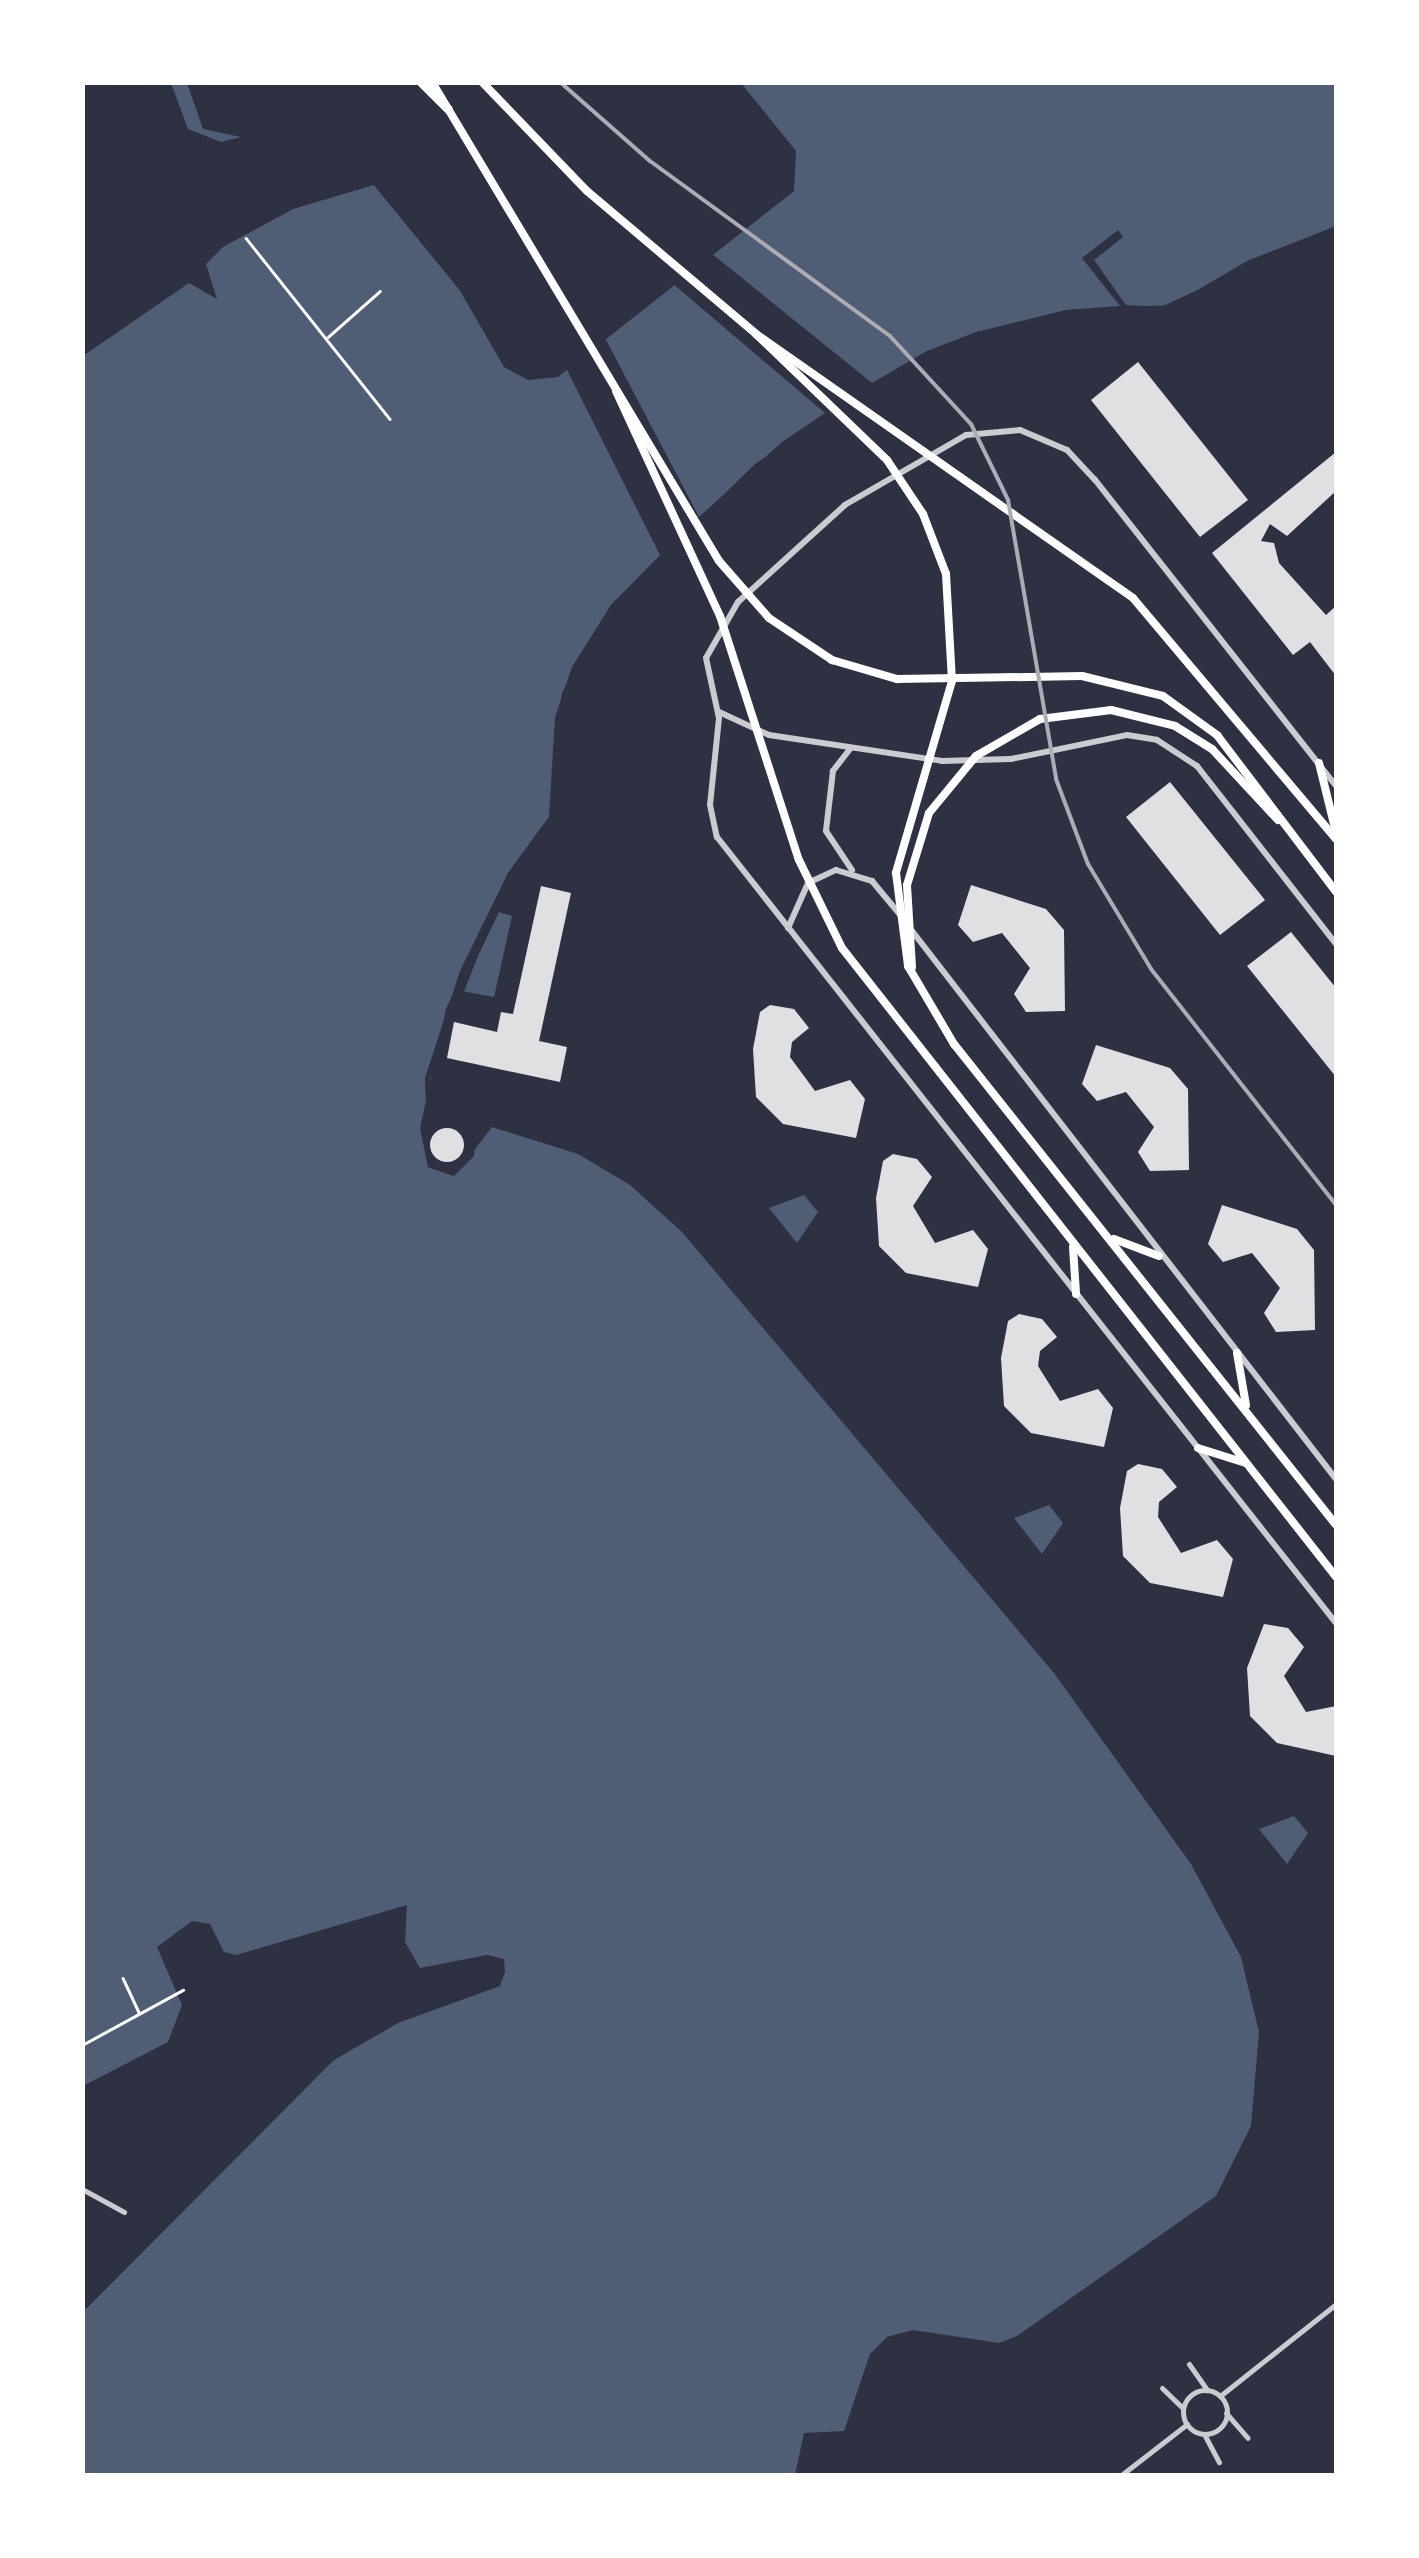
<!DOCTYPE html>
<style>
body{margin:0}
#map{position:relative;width:1419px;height:2558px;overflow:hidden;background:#2d3142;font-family:Inter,sans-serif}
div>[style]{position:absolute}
.water>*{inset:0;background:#4f5d75}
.pier>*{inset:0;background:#2d3142}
.building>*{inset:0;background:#e0e0e3}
.round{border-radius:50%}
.path>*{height:2.5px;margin:-1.25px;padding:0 1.25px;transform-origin:1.25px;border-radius:1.25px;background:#fff}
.minor>*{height:5px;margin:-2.5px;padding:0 2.5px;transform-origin:2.5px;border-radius:2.5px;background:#caccd0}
.minor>.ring{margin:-2.5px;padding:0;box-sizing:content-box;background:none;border:5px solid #caccd0;border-radius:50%}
.tertiary>*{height:6px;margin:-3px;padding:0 3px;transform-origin:3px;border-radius:3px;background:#caccd0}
.secondary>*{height:8px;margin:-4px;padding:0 4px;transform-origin:4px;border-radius:4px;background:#fff}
.primary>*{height:9px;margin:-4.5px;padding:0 4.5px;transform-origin:4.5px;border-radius:4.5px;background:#fff}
.rail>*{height:4px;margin:-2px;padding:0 2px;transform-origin:2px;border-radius:2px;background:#abadb3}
span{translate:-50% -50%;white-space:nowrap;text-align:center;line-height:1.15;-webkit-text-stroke:8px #fff;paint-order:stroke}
.frame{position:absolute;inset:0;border:85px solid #fff;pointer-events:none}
</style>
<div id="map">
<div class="water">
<i style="clip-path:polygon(171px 83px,187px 83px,203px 129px,241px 137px,221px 142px,188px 129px)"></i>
<i style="clip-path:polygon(741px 83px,1336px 83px,1336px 226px,1247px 261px,1172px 305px,1066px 310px,927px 351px,755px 464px,611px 605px,562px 693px,549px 817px,508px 873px,446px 1009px,420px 1128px,428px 1167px,454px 1176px,492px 1127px,578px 1154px,630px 1185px,682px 1232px,1054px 1673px,1191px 1864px,1241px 1957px,1259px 2032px,1251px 2126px,1216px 2196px,1017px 2336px,999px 2343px,913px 2330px,887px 2337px,870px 2354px,844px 2431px,804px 2433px,795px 2475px,83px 2475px,83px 2312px,334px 2060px,398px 2023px,500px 1986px,505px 1972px,504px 1959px,487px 1955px,420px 1968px,405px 1942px,407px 1905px,236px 1955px,224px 1952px,210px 1924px,192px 1921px,157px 1947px,182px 2005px,168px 2042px,83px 2086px,83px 356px,189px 283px,217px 299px,206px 264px,223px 247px,293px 209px,374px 185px,459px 289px,504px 367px,528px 380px,558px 377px,794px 191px,796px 151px)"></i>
<i style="clip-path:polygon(499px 912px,512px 916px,494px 997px,461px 991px)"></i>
<i style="clip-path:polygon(804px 1195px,818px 1212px,797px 1243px,769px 1208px)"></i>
<i style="clip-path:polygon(1049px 1505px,1063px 1523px,1042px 1554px,1014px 1518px)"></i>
<i style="clip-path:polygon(1294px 1816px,1308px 1833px,1287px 1864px,1259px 1829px)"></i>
</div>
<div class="pier">
<i style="clip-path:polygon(374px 185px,463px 286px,480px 319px,459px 289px)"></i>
<i style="clip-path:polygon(1336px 226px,1174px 310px,1067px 315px,929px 355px,785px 446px,641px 580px,577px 669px,560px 718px,554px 819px,497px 907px,430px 1079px,432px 1163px,462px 1165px,476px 1131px,474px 1156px,454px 1176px,428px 1167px,425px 1078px,460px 971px,508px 873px,549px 817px,555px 717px,572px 667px,611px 605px,660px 555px,565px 366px,604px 336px,699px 517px,782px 442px,825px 413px,672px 283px,711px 253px,872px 383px,927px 351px,976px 332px,1066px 310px,1120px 306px,1082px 258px,1118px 230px,1123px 237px,1094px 260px,1126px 305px,1161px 307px)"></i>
</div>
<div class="building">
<i style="clip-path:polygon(1138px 362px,1248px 500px,1200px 537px,1091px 400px)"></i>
<i style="clip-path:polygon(1336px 452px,1336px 491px,1287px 536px,1270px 524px,1261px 541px,1274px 543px,1279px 563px,1326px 615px,1336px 606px,1336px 676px,1310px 642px,1293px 655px,1212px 553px)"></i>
<i style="clip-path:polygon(1170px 782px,1265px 900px,1220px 935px,1126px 817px)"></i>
<i style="clip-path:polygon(971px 885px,1046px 909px,1064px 930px,1065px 1011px,1026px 1012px,1014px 994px,1030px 968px,1002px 933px,973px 942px,958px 925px)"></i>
<i style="clip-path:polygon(541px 886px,571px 893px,539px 1041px,567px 1047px,560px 1082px,447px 1058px,454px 1022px,497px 1032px,501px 1012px,513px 1014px)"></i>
<i style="clip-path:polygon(1291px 932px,1336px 988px,1336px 1077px,1247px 966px)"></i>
<i style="clip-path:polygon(770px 1005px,794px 1009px,809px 1028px,792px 1042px,790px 1057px,815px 1091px,850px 1080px,865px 1099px,856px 1138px,783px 1124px,756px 1097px,753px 1049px,760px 1012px)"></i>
<i style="clip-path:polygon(1096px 1045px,1170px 1068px,1188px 1089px,1189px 1170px,1150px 1171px,1138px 1152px,1154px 1127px,1126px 1092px,1097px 1101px,1082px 1084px)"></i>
<i class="round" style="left:430px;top:1128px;width:34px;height:34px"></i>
<i style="clip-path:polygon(893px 1154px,917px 1159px,932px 1177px,913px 1206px,935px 1243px,973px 1230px,988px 1249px,978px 1287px,906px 1273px,879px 1246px,876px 1198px,883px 1161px)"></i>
<i style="clip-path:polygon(1222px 1205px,1297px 1229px,1314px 1250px,1315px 1330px,1276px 1332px,1264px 1313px,1280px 1288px,1252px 1253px,1223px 1262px,1208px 1244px)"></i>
<i style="clip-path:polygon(1019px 1314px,1042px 1319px,1057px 1337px,1040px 1351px,1038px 1366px,1060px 1401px,1098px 1389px,1113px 1408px,1104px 1447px,1031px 1433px,1004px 1406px,1001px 1358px,1008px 1321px)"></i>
<i style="clip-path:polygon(1138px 1464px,1162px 1469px,1177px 1487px,1159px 1502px,1158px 1517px,1181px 1553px,1217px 1540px,1233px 1559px,1223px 1597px,1150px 1583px,1123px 1556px,1120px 1508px,1127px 1471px)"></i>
<i style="clip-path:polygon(1264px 1624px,1288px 1628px,1304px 1647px,1284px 1676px,1306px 1712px,1336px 1706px,1336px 1756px,1277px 1743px,1250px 1716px,1247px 1668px)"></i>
</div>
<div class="path">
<i style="left:246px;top:238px;width:231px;rotate:51.5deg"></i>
<i style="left:328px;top:337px;width:69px;rotate:-41.5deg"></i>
<i style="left:123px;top:1978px;width:38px;rotate:65deg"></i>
<i style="left:82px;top:2045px;width:115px;rotate:-28.6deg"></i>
</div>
<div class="minor">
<i style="left:82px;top:2189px;width:48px;rotate:28.7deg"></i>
<i style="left:1189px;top:2364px;width:32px;rotate:55deg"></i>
<i style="left:1162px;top:2388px;width:29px;rotate:44deg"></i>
<i class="ring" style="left:1183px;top:2390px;width:39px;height:39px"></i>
<i style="left:1220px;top:2396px;width:148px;rotate:-38.4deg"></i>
<i style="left:1226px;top:2413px;width:33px;rotate:49deg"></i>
<i style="left:1204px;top:2434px;width:32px;rotate:62deg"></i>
<i style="left:1120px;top:2476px;width:85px;rotate:-37.8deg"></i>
</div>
<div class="tertiary">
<i style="left:719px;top:712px;width:55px;rotate:24.7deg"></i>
<i style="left:769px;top:735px;width:175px;rotate:8.5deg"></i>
<i style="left:942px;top:761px;width:69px;rotate:-1.7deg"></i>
<i style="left:1011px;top:759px;width:118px;rotate:-11.7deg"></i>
<i style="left:1127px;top:735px;width:30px;rotate:9deg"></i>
<i style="left:1157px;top:740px;width:48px;rotate:33deg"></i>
<i style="left:1197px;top:766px;width:226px;rotate:52deg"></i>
<i style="left:850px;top:749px;width:28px;rotate:128deg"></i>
<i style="left:833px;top:771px;width:60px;rotate:96.7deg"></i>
<i style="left:826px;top:831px;width:47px;rotate:56.3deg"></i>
<i style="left:1336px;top:786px;width:390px;rotate:-128.2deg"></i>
<i style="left:1095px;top:480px;width:41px;rotate:-133deg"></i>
<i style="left:1067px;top:450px;width:51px;rotate:-156.9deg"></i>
<i style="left:1020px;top:430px;width:54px;rotate:174.7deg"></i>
<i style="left:966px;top:435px;width:140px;rotate:150deg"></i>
<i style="left:845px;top:505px;width:144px;rotate:137.8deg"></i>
<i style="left:738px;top:602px;width:64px;rotate:119.7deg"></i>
<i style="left:706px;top:658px;width:61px;rotate:77.8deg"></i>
<i style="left:719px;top:718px;width:87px;rotate:95.9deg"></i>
<i style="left:710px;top:805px;width:33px;rotate:78deg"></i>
<i style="left:717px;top:837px;width:1000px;rotate:51.78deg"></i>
<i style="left:909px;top:927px;width:698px;rotate:52.28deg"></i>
<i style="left:788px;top:928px;width:49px;rotate:-66deg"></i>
<i style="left:808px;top:883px;width:31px;rotate:-25deg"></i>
<i style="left:836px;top:870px;width:38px;rotate:17deg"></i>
<i style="left:872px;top:881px;width:47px;rotate:50.2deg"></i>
</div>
<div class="secondary">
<i style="left:432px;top:82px;width:558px;rotate:59.07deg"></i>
<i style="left:719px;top:561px;width:76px;rotate:48.7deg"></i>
<i style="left:769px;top:618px;width:76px;rotate:33.7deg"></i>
<i style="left:832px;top:660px;width:68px;rotate:16.3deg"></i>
<i style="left:897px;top:679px;width:185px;rotate:-0.9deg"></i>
<i style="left:1082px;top:676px;width:83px;rotate:13.9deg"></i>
<i style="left:1163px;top:696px;width:67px;rotate:35.8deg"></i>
<i style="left:1217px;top:735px;width:197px;rotate:52.8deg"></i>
<i style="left:482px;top:82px;width:151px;rotate:46.1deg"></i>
<i style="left:587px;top:191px;width:221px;rotate:40.2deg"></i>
<i style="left:756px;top:334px;width:460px;rotate:35deg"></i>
<i style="left:1133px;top:598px;width:315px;rotate:49.9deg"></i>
<i style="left:756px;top:334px;width:182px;rotate:43.9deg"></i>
<i style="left:887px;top:460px;width:65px;rotate:56.3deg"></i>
<i style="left:923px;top:514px;width:64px;rotate:69deg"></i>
<i style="left:946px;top:574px;width:107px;rotate:86.8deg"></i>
<i style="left:952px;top:681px;width:200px;rotate:106.3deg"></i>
<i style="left:896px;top:873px;width:94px;rotate:82.6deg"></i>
<i style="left:908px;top:966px;width:91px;rotate:59.5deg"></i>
<i style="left:954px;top:1044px;width:614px;rotate:51.54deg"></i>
<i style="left:616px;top:391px;width:248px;rotate:65.2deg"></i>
<i style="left:720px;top:616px;width:256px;rotate:72.1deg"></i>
<i style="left:799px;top:860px;width:98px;rotate:64deg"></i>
<i style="left:842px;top:948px;width:800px;rotate:51.85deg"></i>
<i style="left:1319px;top:763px;width:71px;rotate:76.2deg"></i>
<i style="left:912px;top:967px;width:82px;rotate:-93.5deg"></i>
<i style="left:907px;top:885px;width:75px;rotate:-73deg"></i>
<i style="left:929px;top:813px;width:74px;rotate:-50.5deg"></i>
<i style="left:976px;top:756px;width:74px;rotate:-30deg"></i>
<i style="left:1040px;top:719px;width:72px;rotate:-7.2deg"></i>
<i style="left:1111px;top:710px;width:66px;rotate:14deg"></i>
<i style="left:1175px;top:726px;width:44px;rotate:31.9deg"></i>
<i style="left:1212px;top:749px;width:97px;rotate:47.1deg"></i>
<i style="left:1114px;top:1239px;width:48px;rotate:20.7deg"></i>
<i style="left:1073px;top:1247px;width:47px;rotate:86.3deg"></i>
<i style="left:1237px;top:1353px;width:53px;rotate:80.2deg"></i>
<i style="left:1198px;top:1448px;width:50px;rotate:17.4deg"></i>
</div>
<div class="primary">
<i style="left:421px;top:82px;width:38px;rotate:45deg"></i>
</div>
<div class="rail">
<i style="left:560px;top:82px;width:120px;rotate:41.3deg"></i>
<i style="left:650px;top:161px;width:297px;rotate:36.1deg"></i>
<i style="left:890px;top:336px;width:120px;rotate:47.4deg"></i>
<i style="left:971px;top:424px;width:85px;rotate:64deg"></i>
<i style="left:1008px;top:500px;width:283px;rotate:80.2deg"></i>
<i style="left:1056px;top:779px;width:91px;rotate:69.4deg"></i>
<i style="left:1088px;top:864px;width:122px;rotate:59deg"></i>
<i style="left:1151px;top:969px;width:300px;rotate:51.9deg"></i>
</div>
<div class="frame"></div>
</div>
